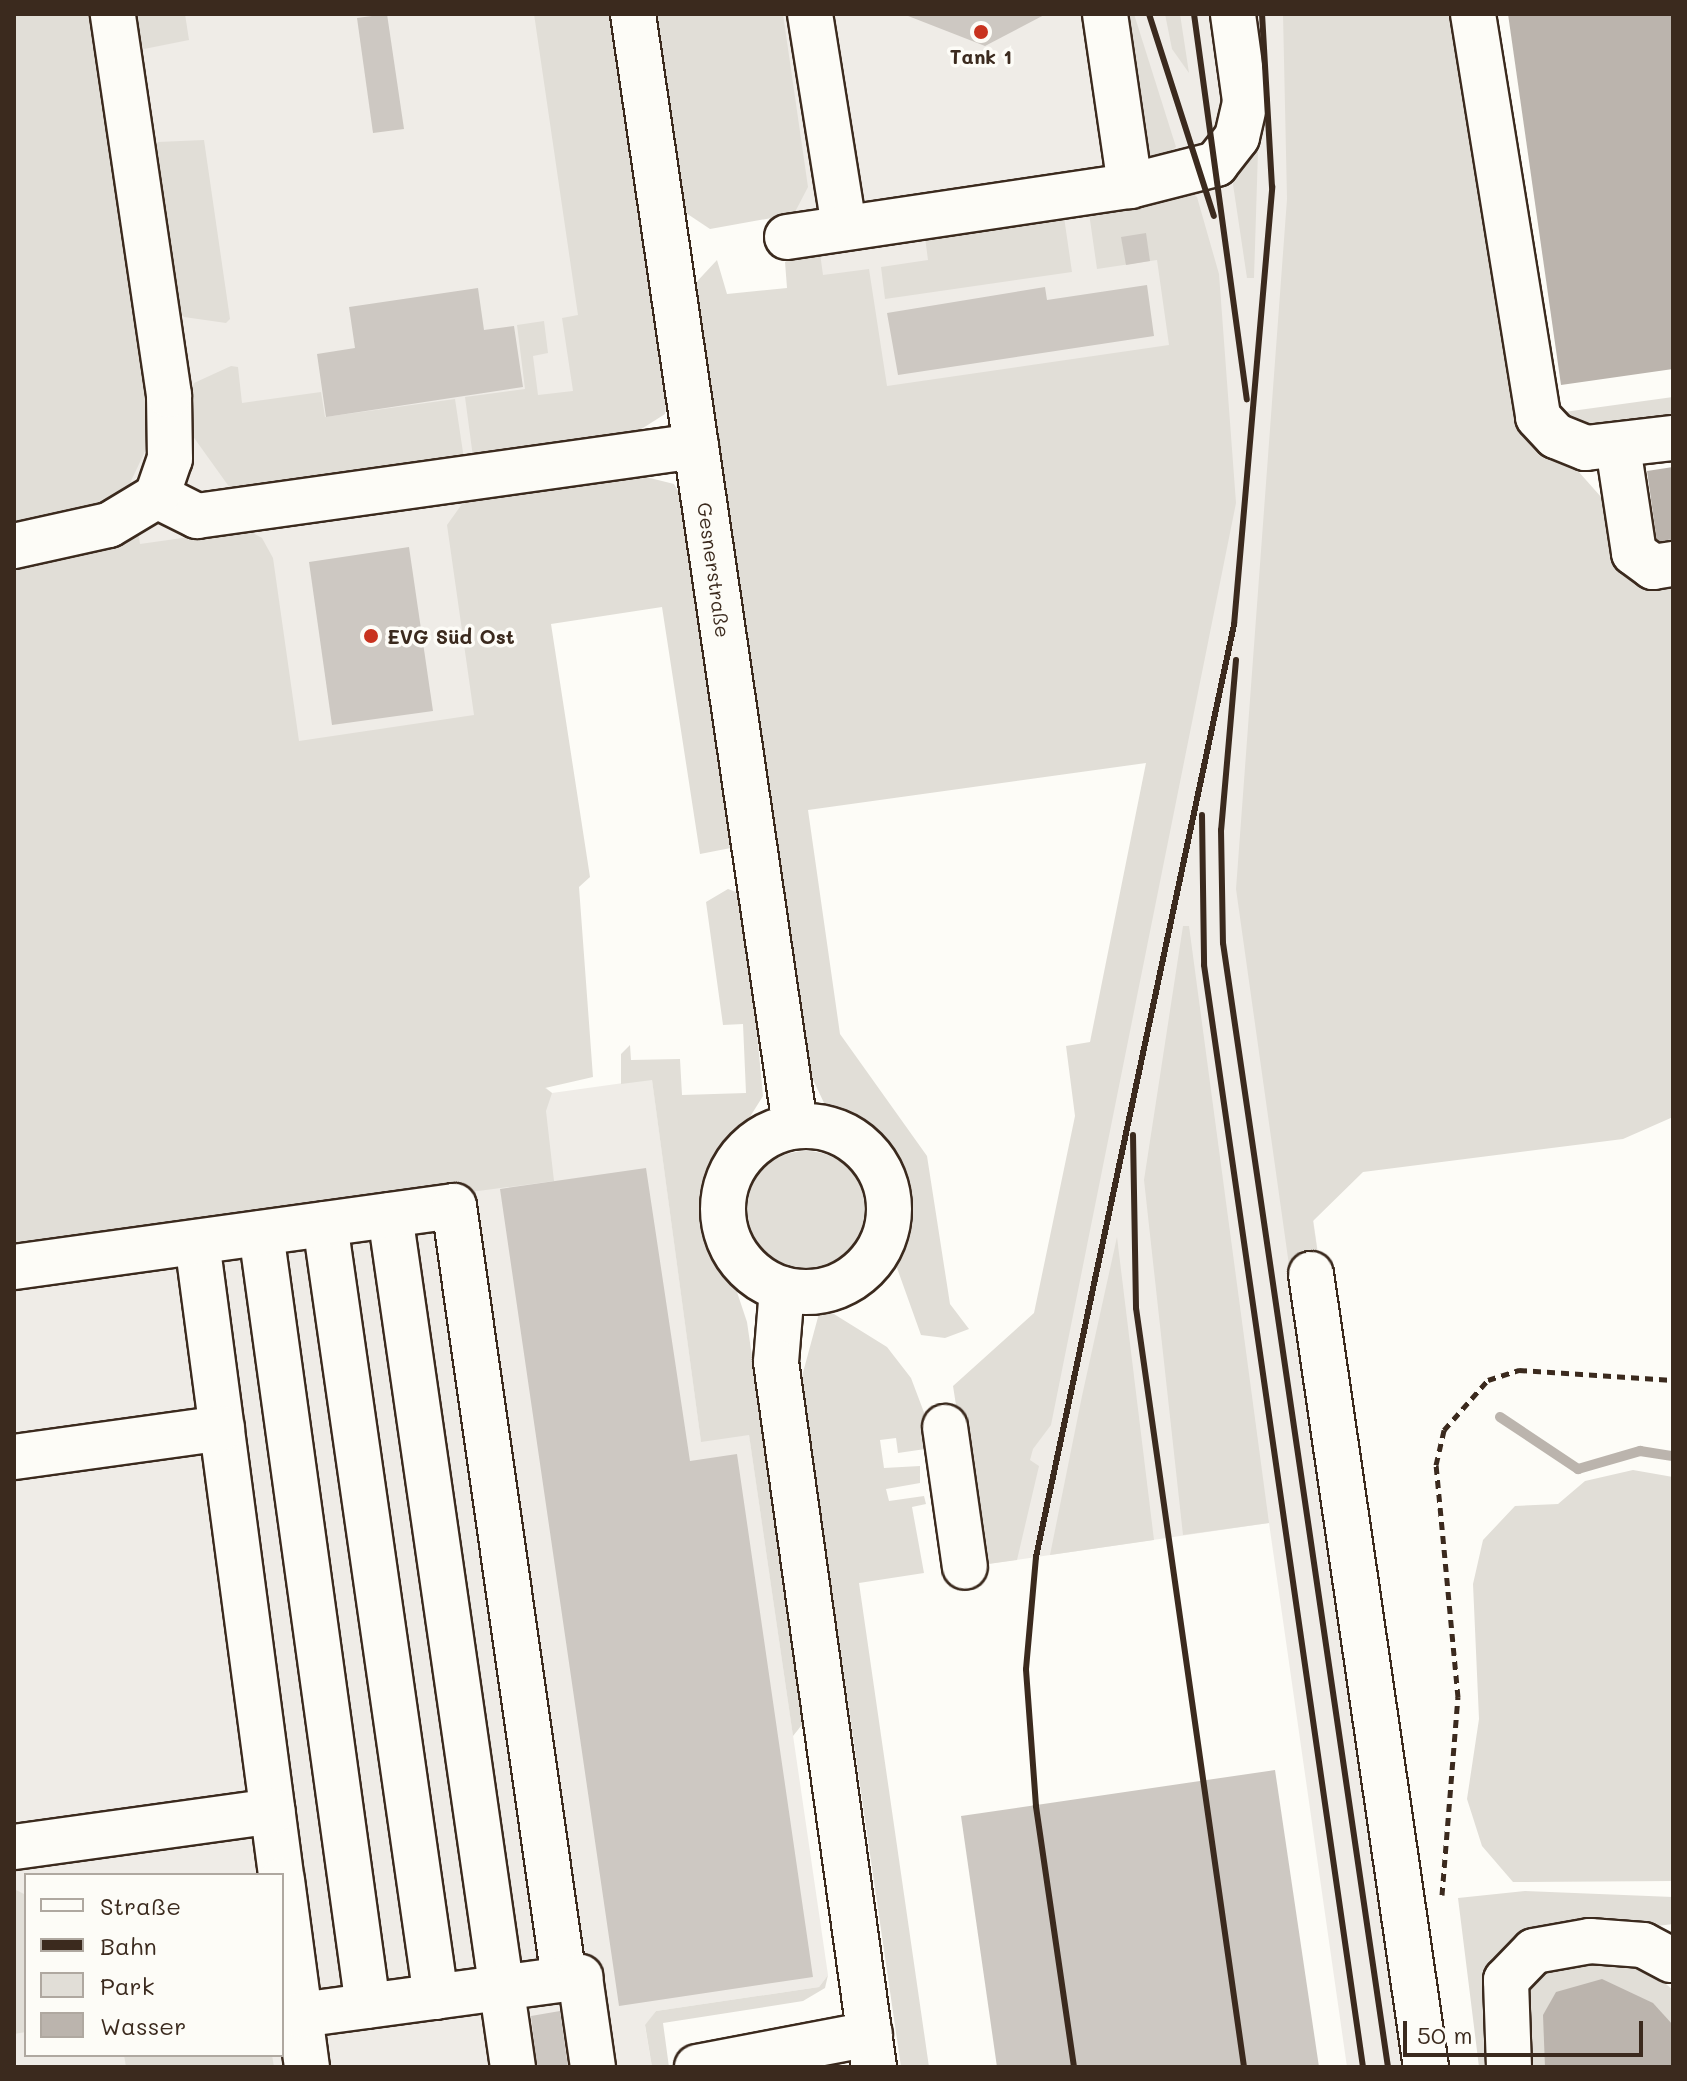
<!DOCTYPE html>
<meta charset="utf-8">
<style>
body{margin:0}
#map{position:relative;width:1687px;height:2081px;overflow:hidden;background:#fdfcf7;font-family:Mali,sans-serif}
div>[style]{position:absolute}
.built>*{inset:0;background:#efece7}
.green>*{inset:0;background:#e1ded7}
.round{border-radius:50%}
.water>*{inset:0;background:#bbb4ad}
.stream>*{height:10px;margin:-5px;padding:0 5px;transform-origin:5px;border-radius:5px;background:#bbb4ad}
.building>*{inset:0;background:#cdc8c2}
.path>*{height:5px;margin-top:-2.5px;transform-origin:0;background:repeating-linear-gradient(90deg,#3b2a1e 0 8px,transparent 0 14px)}
.roads{filter:drop-shadow(2px 0 #3b2a1e) drop-shadow(-2px 0 #3b2a1e) drop-shadow(0 2px #3b2a1e) drop-shadow(0 -2px #3b2a1e)}
.minor>*{height:44px;margin:-22px;padding:0 22px;transform-origin:22px;border-radius:22px;background:#fdfcf7}
.minor>.ring{margin:-22px;padding:0;box-sizing:content-box;background:none;border:44px solid #fdfcf7;border-radius:50%}
.rail>*{height:6px;margin:-3px;padding:0 3px;transform-origin:3px;border-radius:3px;background:#3b2a1e}
.dots>*{width:22px;height:22px;translate:-50% -50%;box-sizing:border-box;border:4px solid #fdfcf7;border-radius:50%}
span{translate:-50% -50%;white-space:nowrap;text-align:center;line-height:1.15;-webkit-text-stroke:7px #fdfcf7;paint-order:stroke}
.poi-label{font-size:20px;color:#3b2a1e;font-weight:700}
.left{translate:0 -50%;text-align:left}
.street-label{font-size:20px;color:#3b2a1e}
.frame{position:absolute;inset:0;border:16px solid #3b2a1e;pointer-events:none}
.legend{position:absolute;left:24px;top:1873px;width:260px;height:184px;box-sizing:border-box;background:#fdfcf7;border:2px solid #afa8a0;margin:0;padding:10px 14px;list-style:none;font-size:24px;color:#3b2a1e}
.legend li{display:flex;align-items:center;gap:16px;height:40px}
.legend b{width:40px;border:2px solid #afa8a0}
.scale{position:absolute;left:1403px;top:2021px;width:240px;height:36px;box-sizing:border-box;border:4px solid #3b2a1e;border-top:0;padding-left:10px;font-size:24px;line-height:28px;white-space:nowrap;color:#3b2a1e;-webkit-text-stroke:6px #fdfcf7;paint-order:stroke}
</style>
<div id="map">
<div class="built">
<i style="clip-path:polygon(evenodd,14px 14px,548px 14px,610px 438px,472px 519px,545px 1087px,552px 1093px,652px 1079px,701px 1441px,749px 1434px,828px 1975px,819px 1987px,656px 2011px,645px 2026px,652px 2067px,14px 2067px,14px 14px,26px 1875px,282px 1875px,282px 2055px,26px 2055px,26px 1875px)"></i>
<i style="clip-path:polygon(755px 14px,1321px 14px,1266px 894px,1436px 2067px,1347px 2067px,1269px 1523px,981px 1565px,1026px 1415px,1204px 587px,818px 454px)"></i>
</div>
<div class="green">
<i style="clip-path:polygon(14px 14px,94px 14px,150px 401px,149px 443px,131px 481px,140px 544px,246px 529px,262px 538px,273px 558px,299px 741px,474px 715px,447px 525px,467px 497px,634px 474px,674px 484px,689px 511px,736px 847px,700px 854px,662px 607px,551px 624px,590px 877px,579px 887px,593px 1077px,545px 1088px,552px 1093px,546px 1111px,554px 1181px,14px 1253px)"></i>
<i style="clip-path:polygon(130px 14px,185px 14px,189px 40px,144px 49px,134px 42px)"></i>
<i style="clip-path:polygon(534px 14px,616px 14px,670px 383px,665px 414px,632px 435px,473px 457px,465px 397px,525px 389px,517px 325px,544px 321px,548px 353px,533px 356px,538px 395px,573px 391px,562px 318px,578px 315px)"></i>
<i style="clip-path:polygon(651px 14px,783px 14px,808px 187px,794px 214px,710px 229px,680px 209px)"></i>
<i style="clip-path:polygon(1122px 14px,1134px 14px,1176px 147px,1149px 167px)"></i>
<i style="clip-path:polygon(1165px 14px,1180px 14px,1189px 73px,1172px 49px)"></i>
<i style="clip-path:polygon(1283px 14px,1464px 14px,1570px 462px,1673px 578px,1673px 1117px,1623px 1139px,1363px 1172px,1313px 1221px,1436px 2067px,1402px 2067px,1236px 889px,1287px 199px)"></i>
<i style="clip-path:polygon(1259px 119px,1254px 278px,1247px 278px,1231px 171px)"></i>
<i style="clip-path:polygon(204px 140px,230px 319px,226px 323px,184px 317px,173px 305px,152px 153px,158px 142px)"></i>
<i style="clip-path:polygon(1185px 189px,1197px 197px,1219px 274px,1236px 503px,1051px 1425px,1033px 1449px,1030px 1460px,1039px 1466px,1017px 1560px,981px 1565px,953px 1386px,1034px 1313px,1075px 1116px,1066px 1046px,1090px 1042px,1146px 763px,808px 810px,840px 1034px,927px 1156px,950px 1304px,969px 1329px,945px 1338px,921px 1335px,892px 1254px,901px 1224px,896px 1179px,868px 1138px,825px 1105px,806px 1065px,690px 289px,717px 260px,727px 294px,787px 288px,785px 262px,805px 250px,820px 253px,823px 275px,869px 269px,887px 386px,1169px 345px,1157px 260px,1097px 269px,1089px 213px,1151px 204px)"></i>
<i style="clip-path:polygon(1064px 217px,1072px 272px,885px 299px,881px 267px,928px 260px,925px 237px)"></i>
<i style="clip-path:polygon(1529px 217px,1557px 413px,1673px 397px,1673px 418px,1578px 428px,1555px 417px,1513px 220px)"></i>
<i style="clip-path:polygon(231px 366px,238px 367px,242px 403px,321px 392px,325px 417px,455px 399px,464px 459px,235px 495px,192px 435px,187px 398px,194px 383px)"></i>
<i style="clip-path:polygon(728px 889px,744px 895px,763px 1096px,723px 1160px,710px 1211px,747px 1322px,805px 1721px,793px 1736px,749px 1435px,701px 1442px,652px 1080px,621px 1084px,621px 1054px,630px 1045px,631px 1060px,680px 1059px,682px 1095px,746px 1093px,743px 1024px,723px 1025px,706px 902px)"></i>
<i style="clip-path:polygon(1183px 926px,1189px 926px,1269px 1523px,1183px 1535px,1144px 1180px)"></i>
<i class="round" style="left:746px;top:1151px;width:120px;height:120px"></i>
<i style="clip-path:polygon(1117px 1237px,1154px 1540px,1050px 1555px,1082px 1396px)"></i>
<i style="clip-path:polygon(821px 1306px,887px 1347px,911px 1378px,928px 1423px,932px 1448px,898px 1453px,896px 1438px,880px 1440px,884px 1468px,920px 1466px,920px 1483px,886px 1489px,889px 1501px,924px 1496px,926px 1504px,912px 1507px,924px 1573px,859px 1583px,929px 2067px,901px 2067px,801px 1380px)"></i>
<i style="clip-path:polygon(1633px 1470px,1673px 1477px,1673px 1881px,1513px 1882px,1482px 1846px,1467px 1799px,1479px 1719px,1473px 1584px,1483px 1540px,1515px 1506px,1558px 1504px,1585px 1481px)"></i>
<i style="clip-path:polygon(14px 1889px,26px 1895px,26px 2032px,14px 2034px)"></i>
<i style="clip-path:polygon(1525px 1891px,1673px 1897px,1673px 1924px,1532px 1942px,1502px 2067px,1479px 2067px,1458px 1898px)"></i>
<i style="clip-path:polygon(1538px 1960px,1640px 1962px,1673px 1990px,1673px 2067px,1517px 2067px,1514px 1983px)"></i>
<i style="clip-path:polygon(828px 1975px,825px 1988px,803px 2001px,663px 2023px,669px 2067px,652px 2067px,645px 2025px,656px 2011px,819px 1987px)"></i>
<i style="clip-path:polygon(124px 2055px,272px 2055px,274px 2067px,126px 2067px)"></i>
</div>
<div class="water">
<i style="clip-path:polygon(1508px 14px,1671px 14px,1673px 369px,1561px 385px)"></i>
<i style="clip-path:polygon(1673px 467px,1673px 539px,1657px 542px,1647px 471px)"></i>
<i style="clip-path:polygon(1602px 1979px,1653px 2003px,1673px 2025px,1673px 2067px,1545px 2067px,1543px 2015px,1556px 1992px)"></i>
</div>
<div class="stream">
<i style="left:1500px;top:1417px;width:94px;rotate:33.7deg"></i>
<i style="left:1578px;top:1469px;width:65px;rotate:-16.2deg"></i>
<i style="left:1640px;top:1451px;width:33px;rotate:9deg"></i>
</div>
<div class="building">
<i style="clip-path:polygon(387px 14px,404px 129px,373px 133px,357px 18px)"></i>
<i style="clip-path:polygon(903px 14px,1046px 14px,985px 46px)"></i>
<i style="clip-path:polygon(1146px 233px,1150px 261px,1126px 265px,1121px 237px)"></i>
<i style="clip-path:polygon(1147px 285px,1154px 336px,898px 375px,887px 313px,1045px 287px,1047px 300px)"></i>
<i style="clip-path:polygon(478px 288px,484px 330px,514px 326px,523px 387px,326px 417px,317px 354px,355px 348px,349px 307px)"></i>
<i style="clip-path:polygon(409px 547px,433px 711px,332px 725px,309px 562px)"></i>
<i style="clip-path:polygon(646px 1168px,690px 1461px,737px 1454px,813px 1977px,619px 2006px,500px 1189px)"></i>
<i style="clip-path:polygon(1275px 1770px,1319px 2067px,997px 2067px,961px 1816px)"></i>
<i style="clip-path:polygon(560px 2011px,568px 2067px,537px 2067px,531px 2016px)"></i>
</div>
<div class="path">
<i style="left:1442px;top:1895px;width:199px;rotate:-85.4deg"></i>
<i style="left:1458px;top:1697px;width:233px;rotate:-95.4deg"></i>
<i style="left:1436px;top:1465px;width:36px;rotate:-77deg"></i>
<i style="left:1444px;top:1430px;width:67px;rotate:-48.7deg"></i>
<i style="left:1488px;top:1380px;width:33px;rotate:-18deg"></i>
<i style="left:1519px;top:1370px;width:154px;rotate:3.7deg"></i>
</div>
<div class="roads">
<div class="minor">
<i style="left:633px;top:14px;width:1124px;rotate:81.71deg"></i>
<i style="left:810px;top:14px;width:216px;rotate:80.9deg"></i>
<i style="left:1105px;top:14px;width:174px;rotate:81.7deg"></i>
<i style="left:1473px;top:14px;width:408px;rotate:80.8deg"></i>
<i style="left:1538px;top:417px;width:26px;rotate:47deg"></i>
<i style="left:1556px;top:436px;width:32px;rotate:22deg"></i>
<i style="left:1586px;top:448px;width:88px;rotate:-6.6deg"></i>
<i style="left:787px;top:237px;width:347px;rotate:-8.5deg"></i>
<i style="left:1130px;top:186px;width:89px;rotate:-14.3deg"></i>
<i style="left:1216px;top:164px;width:34px;rotate:-52deg"></i>
<i style="left:1237px;top:137px;width:37px;rotate:-77deg"></i>
<i style="left:1245px;top:101px;width:88px;rotate:-97.9deg"></i>
<i style="left:1618px;top:447px;width:107px;rotate:81.4deg"></i>
<i style="left:1634px;top:553px;width:24px;rotate:36deg"></i>
<i style="left:1653px;top:567px;width:20px;rotate:-9deg"></i>
<i style="left:157px;top:496px;width:45px;rotate:26.6deg"></i>
<i style="left:197px;top:516px;width:504px;rotate:-7.99deg"></i>
<i style="left:14px;top:546px;width:97px;rotate:-12.5deg"></i>
<i style="left:109px;top:525px;width:56px;rotate:-31.1deg"></i>
<i style="left:157px;top:496px;width:39px;rotate:-71deg"></i>
<i style="left:170px;top:459px;width:64px;rotate:-90.9deg"></i>
<i style="left:169px;top:395px;width:385px;rotate:-98.4deg"></i>
<i class="ring" style="left:723px;top:1126px;width:122px;height:122px"></i>
<i style="left:390px;top:1215px;width:861px;rotate:81.79deg"></i>
<i style="left:325px;top:1224px;width:781px;rotate:81.83deg"></i>
<i style="left:261px;top:1233px;width:780px;rotate:82.12deg"></i>
<i style="left:197px;top:1242px;width:639px;rotate:82.44deg"></i>
<i style="left:14px;top:1267px;width:444px;rotate:-7.9deg"></i>
<i style="left:454px;top:1206px;width:781px;rotate:81.9deg"></i>
<i style="left:1311px;top:1274px;width:801px;rotate:81.75deg"></i>
<i style="left:782px;top:1289px;width:73px;rotate:94.7deg"></i>
<i style="left:776px;top:1362px;width:712px;rotate:82.09deg"></i>
<i style="left:945px;top:1427px;width:141px;rotate:81.9deg"></i>
<i style="left:14px;top:1457px;width:210px;rotate:-7.9deg"></i>
<i style="left:14px;top:1847px;width:261px;rotate:-7.9deg"></i>
<i style="left:282px;top:1880px;width:189px;rotate:82.4deg"></i>
<i style="left:300px;top:2015px;width:283px;rotate:-7.7deg"></i>
<i style="left:580px;top:1977px;width:91px;rotate:81.8deg"></i>
<i style="left:697px;top:2067px;width:176px;rotate:-10.8deg"></i>
<i style="left:1509px;top:2067px;width:87px;rotate:-92deg"></i>
<i style="left:1506px;top:1980px;width:40px;rotate:-46deg"></i>
<i style="left:1534px;top:1951px;width:57px;rotate:-10.1deg"></i>
<i style="left:1590px;top:1941px;width:53px;rotate:4.3deg"></i>
<i style="left:1643px;top:1945px;width:32px;rotate:28deg"></i>
</div>
</div>
<div class="rail">
<i style="left:1149px;top:14px;width:212px;rotate:72.2deg"></i>
<i style="left:1194px;top:14px;width:389px;rotate:82.2deg"></i>
<i style="left:1236px;top:660px;width:171px;rotate:95deg"></i>
<i style="left:1221px;top:830px;width:113px;rotate:89deg"></i>
<i style="left:1223px;top:943px;width:1136px;rotate:81.65deg"></i>
<i style="left:1202px;top:815px;width:150px;rotate:89.2deg"></i>
<i style="left:1204px;top:965px;width:1113px;rotate:81.79deg"></i>
<i style="left:1133px;top:1135px;width:173px;rotate:89deg"></i>
<i style="left:1136px;top:1308px;width:767px;rotate:81.9deg"></i>
<i style="left:1074px;top:2067px;width:264px;rotate:-98.3deg"></i>
<i style="left:1036px;top:1806px;width:137px;rotate:-94.2deg"></i>
<i style="left:1026px;top:1669px;width:112px;rotate:-84.9deg"></i>
<i style="left:1036px;top:1557px;width:953px;rotate:-78.01deg"></i>
<i style="left:1234px;top:625px;width:440px;rotate:-85deg"></i>
<i style="left:1272px;top:187px;width:173px;rotate:-93.3deg"></i>
</div>
<div class="dots">
<i style="left:981px;top:32px;background:#c8321e"></i>
<i style="left:371px;top:636px;background:#c8321e"></i>
</div>
<div class="poi-label">
<span style="left:981px;top:56px">Tank 1</span>
<span class="left" style="left:387px;top:636px">EVG Süd Ost</span>
</div>
<div class="street-label">
<span style="left:714px;top:570px;rotate:82deg">Gesnerstraße</span>
</div>
<div class="frame"></div>
<ul class="legend">
<li><b style="height:10px;background:#fdfcf7"></b>Straße</li>
<li><b style="height:10px;background:#3b2a1e"></b>Bahn</li>
<li><b style="height:22px;background:#e1ded7"></b>Park</li>
<li><b style="height:22px;background:#bbb4ad"></b>Wasser</li>
</ul>
<div class="scale">50 m</div>
</div>
